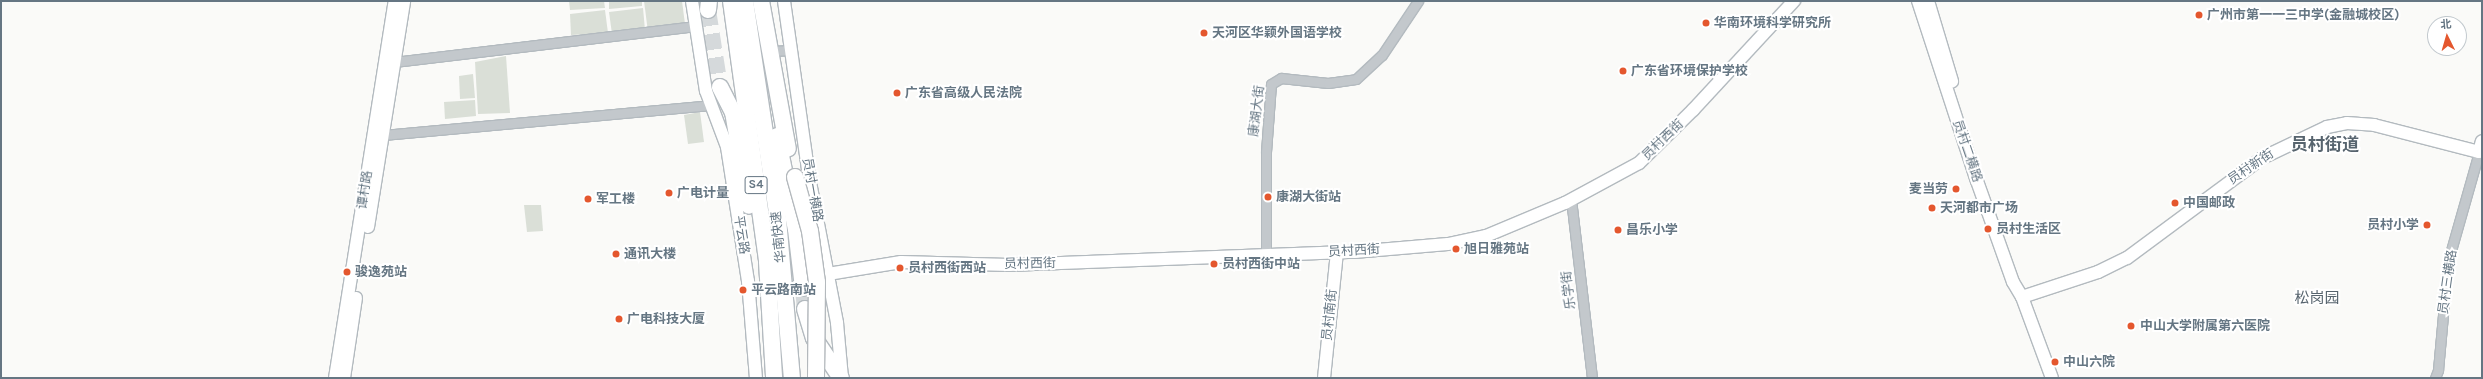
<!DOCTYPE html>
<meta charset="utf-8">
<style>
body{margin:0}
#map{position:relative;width:2483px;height:379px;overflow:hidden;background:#fafaf8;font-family:Karla,"Noto Sans SC",sans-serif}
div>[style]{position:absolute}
.green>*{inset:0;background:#dadfd7}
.highway-tunnel>*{height:16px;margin-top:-8px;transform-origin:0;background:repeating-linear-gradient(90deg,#d5d9db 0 16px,transparent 0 24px)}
.roads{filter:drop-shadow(1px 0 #b3babf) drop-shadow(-1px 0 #b3babf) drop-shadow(0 1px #b3babf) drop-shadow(0 -1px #b3babf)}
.street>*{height:9px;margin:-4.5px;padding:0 4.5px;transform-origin:4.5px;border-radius:4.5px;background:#c3c8cc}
.secondary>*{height:12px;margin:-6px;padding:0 6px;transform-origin:6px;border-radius:6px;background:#fff}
.highway>*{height:16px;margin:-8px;padding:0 8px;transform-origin:8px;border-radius:8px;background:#fff}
.bridges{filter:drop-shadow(1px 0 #b4b9bd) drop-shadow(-1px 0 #b4b9bd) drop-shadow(0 1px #b4b9bd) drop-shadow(0 -1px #b4b9bd)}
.highway-bridge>*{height:16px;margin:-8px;padding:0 8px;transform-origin:8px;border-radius:8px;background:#fff}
.dots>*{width:11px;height:11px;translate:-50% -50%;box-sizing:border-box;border:2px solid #fff;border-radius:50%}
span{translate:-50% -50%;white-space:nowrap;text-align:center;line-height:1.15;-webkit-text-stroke:4px #fff;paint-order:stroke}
.shield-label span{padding:1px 3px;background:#fff;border:1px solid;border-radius:3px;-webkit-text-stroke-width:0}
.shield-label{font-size:12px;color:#657683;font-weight:700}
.poi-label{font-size:13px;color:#657683;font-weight:700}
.left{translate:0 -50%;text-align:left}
.right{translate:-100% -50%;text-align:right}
.street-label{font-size:13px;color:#657683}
.quarter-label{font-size:15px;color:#57646e}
.district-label{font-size:17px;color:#57646e;font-weight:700}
.frame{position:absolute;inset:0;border:2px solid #657683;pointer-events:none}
.north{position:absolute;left:2427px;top:16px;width:40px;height:40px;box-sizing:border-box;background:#fff;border:1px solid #c1c8cd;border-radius:50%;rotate:355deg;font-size:11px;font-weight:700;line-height:16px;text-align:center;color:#657683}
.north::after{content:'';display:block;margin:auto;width:14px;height:18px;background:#e4572e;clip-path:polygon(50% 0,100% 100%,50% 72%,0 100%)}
</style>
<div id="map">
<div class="green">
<i style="clip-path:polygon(569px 1px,604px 1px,605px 8px,570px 10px)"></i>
<i style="clip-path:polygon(609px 1px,642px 1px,642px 6px,609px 9px)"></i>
<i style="clip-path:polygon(644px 1px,682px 1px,685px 24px,648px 32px)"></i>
<i style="clip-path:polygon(643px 8px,645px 30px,612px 34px,609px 12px)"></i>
<i style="clip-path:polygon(605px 10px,608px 33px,571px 35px,570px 14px)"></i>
<i style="clip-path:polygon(506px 56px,510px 113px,478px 114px,475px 62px)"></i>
<i style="clip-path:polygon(473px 74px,475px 98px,460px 99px,459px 76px)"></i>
<i style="clip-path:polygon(475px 100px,476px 116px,445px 119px,444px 102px)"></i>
<i style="clip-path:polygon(700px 112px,704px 142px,688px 144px,684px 115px)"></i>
<i style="clip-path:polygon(524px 205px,541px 205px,543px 231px,527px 232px)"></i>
</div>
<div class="highway-tunnel">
<i style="left:704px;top:1px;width:10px;rotate:66deg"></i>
<i style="left:708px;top:10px;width:78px;rotate:81.1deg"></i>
<i style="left:803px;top:288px;width:21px;rotate:85deg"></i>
</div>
<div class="roads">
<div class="street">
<i style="left:771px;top:51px;width:21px;rotate:-3deg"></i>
<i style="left:394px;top:62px;width:304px;rotate:-6.8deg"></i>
<i style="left:382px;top:135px;width:328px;rotate:-5.2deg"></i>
<i style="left:1571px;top:199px;width:180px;rotate:83.3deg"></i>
<i style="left:1266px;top:256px;width:104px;rotate:-90deg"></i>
<i style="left:1266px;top:152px;width:68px;rotate:-85.8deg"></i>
<i style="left:1271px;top:84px;width:12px;rotate:-31deg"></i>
<i style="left:1281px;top:78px;width:47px;rotate:6.1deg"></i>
<i style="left:1328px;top:83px;width:28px;rotate:-8deg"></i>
<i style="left:1356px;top:79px;width:35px;rotate:-43deg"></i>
<i style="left:1382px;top:55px;width:65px;rotate:-56.3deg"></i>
<i style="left:2435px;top:378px;width:9px;rotate:-69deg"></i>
<i style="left:2438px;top:370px;width:109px;rotate:-84.8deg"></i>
<i style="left:2448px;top:261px;width:113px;rotate:-74.1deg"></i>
</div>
<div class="secondary">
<i style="left:692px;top:1px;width:91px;rotate:81.2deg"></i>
<i style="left:706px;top:91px;width:60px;rotate:69.4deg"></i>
<i style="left:727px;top:147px;width:136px;rotate:81.1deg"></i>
<i style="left:748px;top:281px;width:97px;rotate:85.3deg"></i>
<i style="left:784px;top:1px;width:178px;rotate:81.9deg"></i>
<i style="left:809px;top:177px;width:149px;rotate:79.1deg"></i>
<i style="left:837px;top:323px;width:55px;rotate:84.8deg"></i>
<i style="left:1918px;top:1px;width:189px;rotate:71.9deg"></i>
<i style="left:1977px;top:181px;width:107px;rotate:70.4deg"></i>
<i style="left:2013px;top:282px;width:17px;rotate:59deg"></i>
<i style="left:2022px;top:297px;width:86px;rotate:69.7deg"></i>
<i style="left:1928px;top:1px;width:84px;rotate:73.3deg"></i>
<i style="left:368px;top:227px;width:229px;rotate:-80.9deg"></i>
<i style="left:828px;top:274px;width:74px;rotate:-9.3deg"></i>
<i style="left:901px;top:262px;width:108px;rotate:1.6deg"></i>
<i style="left:1009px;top:265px;width:345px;rotate:-2.2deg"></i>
<i style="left:1354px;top:252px;width:94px;rotate:-4.9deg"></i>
<i style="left:1448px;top:244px;width:39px;rotate:-12deg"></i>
<i style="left:1486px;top:236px;width:86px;rotate:-22.7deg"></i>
<i style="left:1565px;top:203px;width:84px;rotate:-28.4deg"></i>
<i style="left:1639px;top:163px;width:76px;rotate:-44.5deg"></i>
<i style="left:1693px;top:110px;width:149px;rotate:-47.2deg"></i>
<i style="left:2022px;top:297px;width:80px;rotate:-18.2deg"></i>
<i style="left:2098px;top:272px;width:32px;rotate:-26deg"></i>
<i style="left:2127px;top:258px;width:168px;rotate:-36.5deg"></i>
<i style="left:2262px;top:158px;width:72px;rotate:-25.5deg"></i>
<i style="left:2327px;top:127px;width:20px;rotate:-11deg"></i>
<i style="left:2347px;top:123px;width:27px;rotate:4deg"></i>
<i style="left:2374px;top:125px;width:108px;rotate:14.4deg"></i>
<i style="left:2479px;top:152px;width:11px;rotate:-75deg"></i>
<i style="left:335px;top:378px;width:382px;rotate:-81deg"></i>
<i style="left:344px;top:378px;width:81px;rotate:-81.5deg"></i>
<i style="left:1324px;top:378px;width:126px;rotate:-84.1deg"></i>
</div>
<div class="highway">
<i style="left:731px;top:1px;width:263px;rotate:82.1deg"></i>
<i style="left:767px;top:262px;width:116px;rotate:86.5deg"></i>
<i style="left:745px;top:1px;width:220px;rotate:81.4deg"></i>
<i style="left:778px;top:219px;width:160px;rotate:85deg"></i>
<i style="left:761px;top:1px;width:150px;rotate:79.7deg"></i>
<i style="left:708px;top:10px;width:9px;rotate:-84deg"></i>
<i style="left:720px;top:87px;width:28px;rotate:63deg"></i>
<i style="left:733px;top:112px;width:95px;rotate:80.3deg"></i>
<i style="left:777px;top:136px;width:95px;rotate:78.5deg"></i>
<i style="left:796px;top:229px;width:59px;rotate:83.2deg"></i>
<i style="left:805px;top:309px;width:30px;rotate:73deg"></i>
<i style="left:814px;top:338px;width:48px;rotate:56deg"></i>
</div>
</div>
<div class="bridges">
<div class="highway-bridge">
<i style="left:795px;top:177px;width:56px;rotate:74.5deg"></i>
<i style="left:810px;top:231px;width:51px;rotate:82.2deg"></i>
<i style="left:817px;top:282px;width:96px;rotate:90.6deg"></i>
</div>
</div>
<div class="dots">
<i style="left:2199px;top:15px;background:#e4572e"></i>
<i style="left:1706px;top:23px;background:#e4572e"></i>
<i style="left:1204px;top:33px;background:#e4572e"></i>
<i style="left:1623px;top:71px;background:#e4572e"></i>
<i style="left:897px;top:93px;background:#e4572e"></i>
<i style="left:1956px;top:189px;background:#e4572e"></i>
<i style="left:669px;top:193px;background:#e4572e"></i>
<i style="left:1268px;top:197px;background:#e4572e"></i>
<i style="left:588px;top:199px;background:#e4572e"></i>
<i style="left:2175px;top:203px;background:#e4572e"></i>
<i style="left:1932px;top:208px;background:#e4572e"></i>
<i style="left:2427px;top:225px;background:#e4572e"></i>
<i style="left:1988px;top:229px;background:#e4572e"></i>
<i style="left:1618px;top:230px;background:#e4572e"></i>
<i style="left:1456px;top:249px;background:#e4572e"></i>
<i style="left:616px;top:254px;background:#e4572e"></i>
<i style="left:1214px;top:264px;background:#e4572e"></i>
<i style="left:900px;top:268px;background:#e4572e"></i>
<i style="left:347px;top:272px;background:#e4572e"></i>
<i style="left:743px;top:290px;background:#e4572e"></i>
<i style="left:619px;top:319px;background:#e4572e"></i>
<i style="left:2131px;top:326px;background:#e4572e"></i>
<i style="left:2055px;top:362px;background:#e4572e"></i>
</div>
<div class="shield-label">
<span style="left:756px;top:185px">S4</span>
</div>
<div class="poi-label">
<span class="left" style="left:2207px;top:15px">广州市第一一三中学(金融城校区)</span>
<span class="left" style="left:1714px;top:23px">华南环境科学研究所</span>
<span class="left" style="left:1212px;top:33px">天河区华颖外国语学校</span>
<span class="left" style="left:1631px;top:71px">广东省环境保护学校</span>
<span class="left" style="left:905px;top:93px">广东省高级人民法院</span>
<span class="right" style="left:1948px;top:189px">麦当劳</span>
<span class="left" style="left:677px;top:193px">广电计量</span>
<span class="left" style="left:1276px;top:197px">康湖大街站</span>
<span class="left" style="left:596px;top:199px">军工楼</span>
<span class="left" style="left:2183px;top:203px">中国邮政</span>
<span class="left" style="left:1940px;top:208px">天河都市广场</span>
<span class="right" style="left:2419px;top:225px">员村小学</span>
<span class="left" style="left:1996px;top:229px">员村生活区</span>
<span class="left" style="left:1626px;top:230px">昌乐小学</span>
<span class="left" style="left:1464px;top:249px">旭日雅苑站</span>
<span class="left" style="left:624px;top:254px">通讯大楼</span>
<span class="left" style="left:1222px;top:264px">员村西街中站</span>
<span class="left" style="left:908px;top:268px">员村西街西站</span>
<span class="left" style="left:355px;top:272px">骏逸苑站</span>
<span class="left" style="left:751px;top:290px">平云路南站</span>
<span class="left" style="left:627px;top:319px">广电科技大厦</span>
<span class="left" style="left:2140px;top:326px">中山大学附属第六医院</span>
<span class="left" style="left:2063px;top:362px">中山六院</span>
</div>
<div class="street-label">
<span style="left:1257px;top:111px;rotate:-83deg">康湖大街</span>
<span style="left:1663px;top:140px;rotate:-44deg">员村西街</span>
<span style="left:1967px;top:151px;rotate:71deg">员村二横路</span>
<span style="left:2251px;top:167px;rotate:-34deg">员村新街</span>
<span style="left:365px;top:190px;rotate:-81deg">谭村路</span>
<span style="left:812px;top:190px;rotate:80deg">员村一横路</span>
<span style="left:741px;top:235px;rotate:81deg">平云路</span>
<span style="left:779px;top:237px;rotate:-96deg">华南快速</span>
<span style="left:1354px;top:251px;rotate:-3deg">员村西街</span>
<span style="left:1030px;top:264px;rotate:-1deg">员村西街</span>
<span style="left:2448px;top:282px;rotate:-82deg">员村三横路</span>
<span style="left:1569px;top:290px;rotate:-97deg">乐学街</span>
<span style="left:1330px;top:315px;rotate:-84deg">员村南街</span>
</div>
<div class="quarter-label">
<span style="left:2317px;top:299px">松岗园</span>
</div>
<div class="district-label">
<span style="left:2325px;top:145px">员村街道</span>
</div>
<div class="frame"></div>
<div class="north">北</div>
</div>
